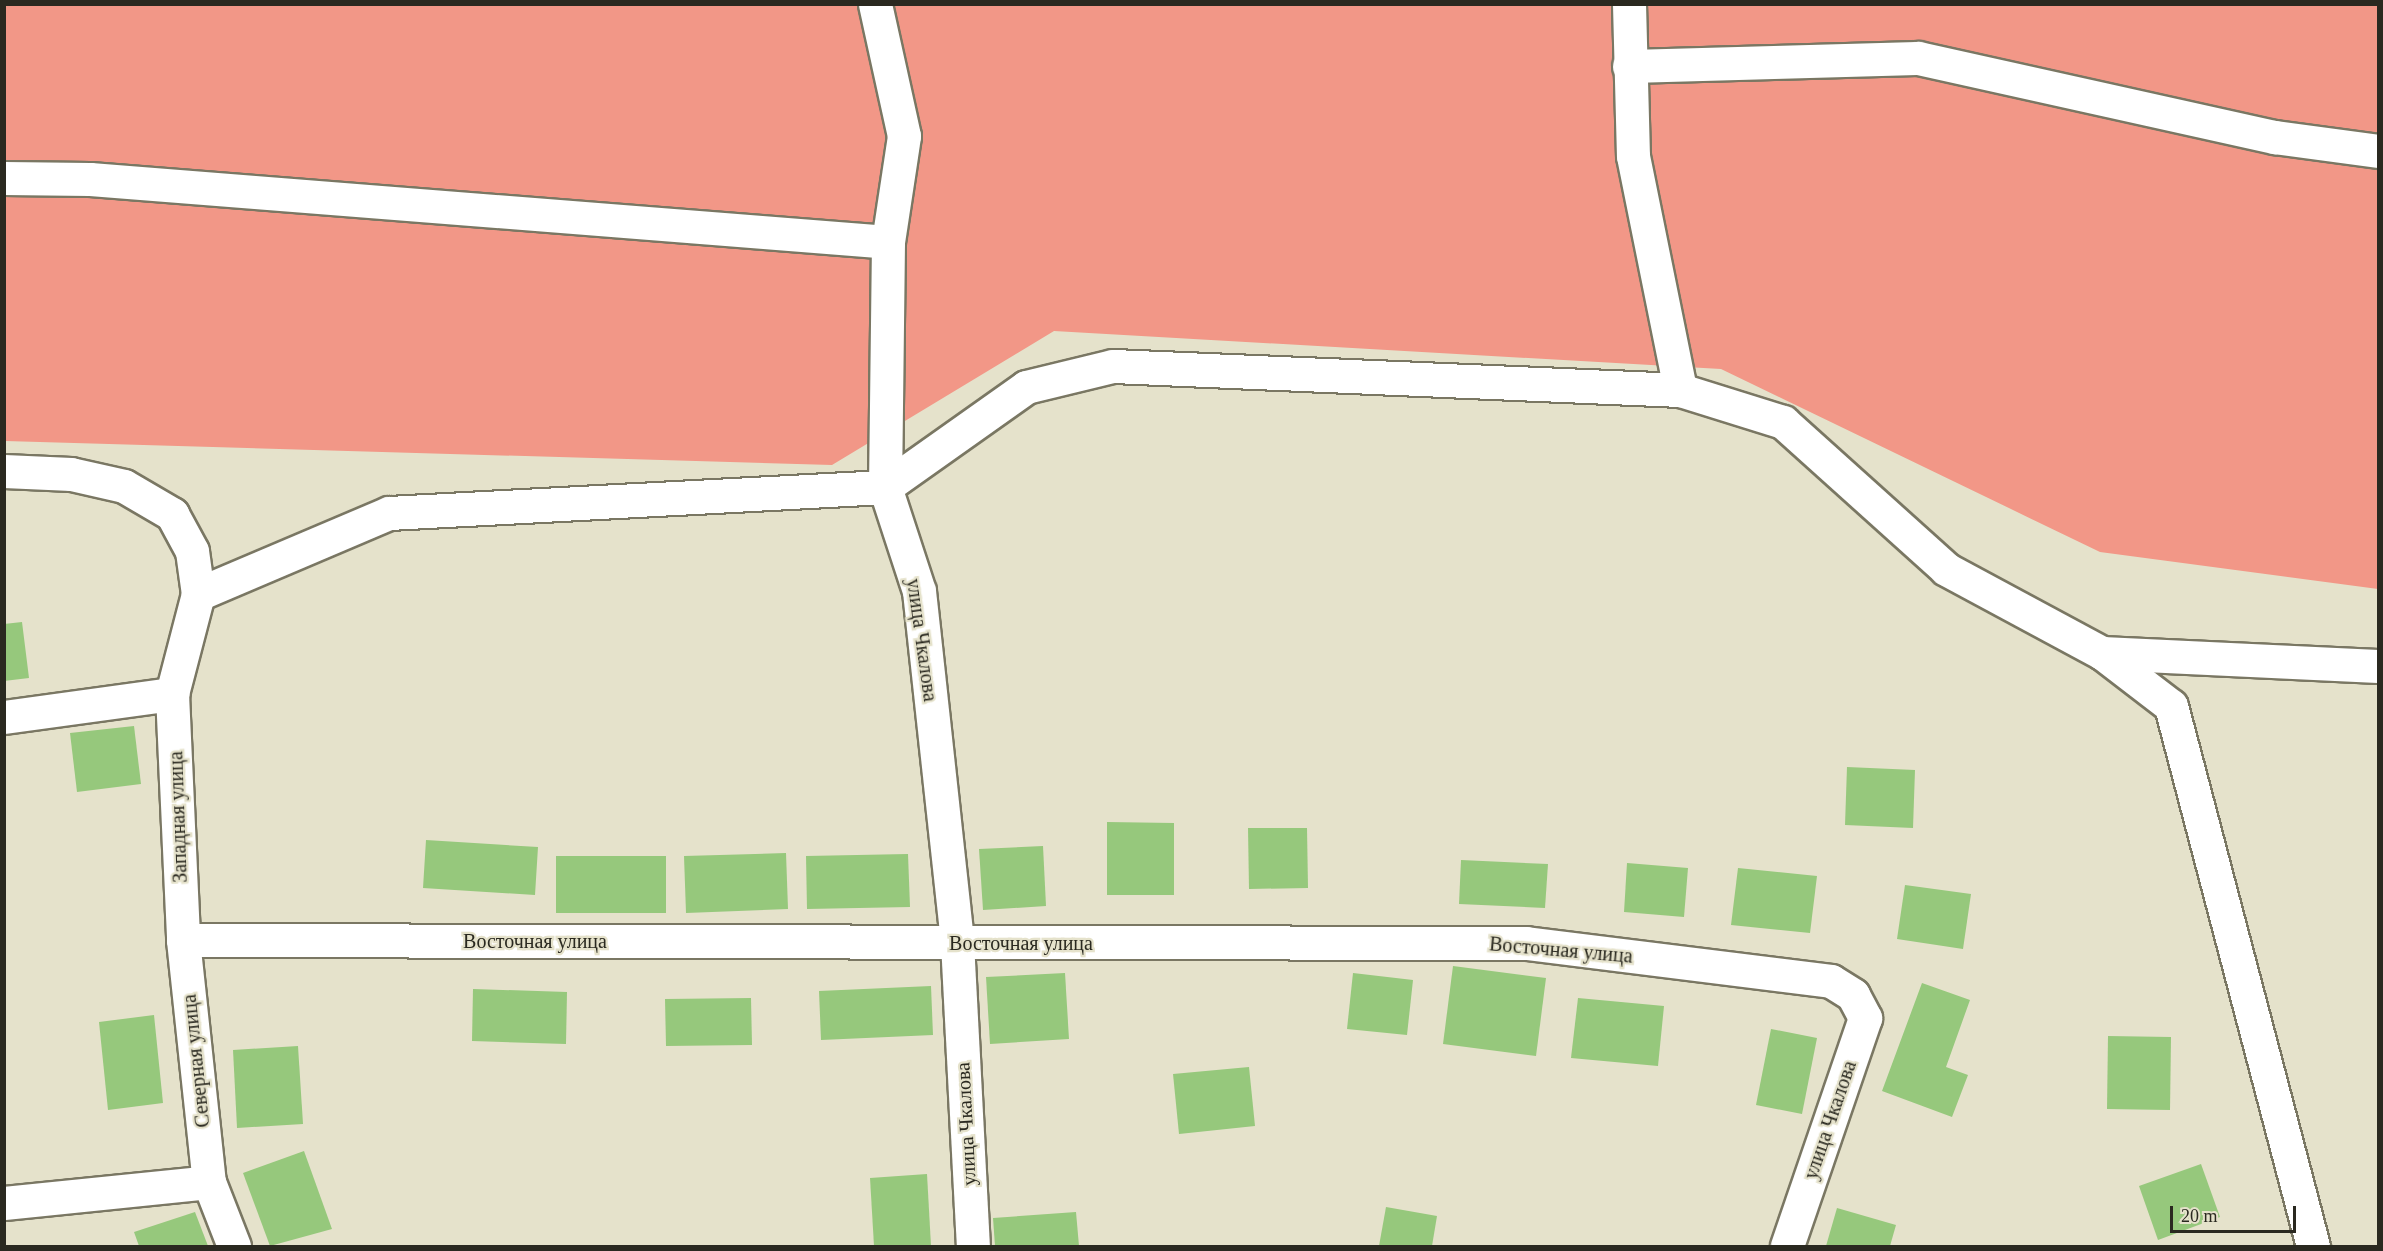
<!DOCTYPE html>
<meta charset="utf-8">
<style>
body{margin:0}
#map{position:relative;width:2383px;height:1251px;overflow:hidden;background:#e5e2cb;font-family:"Times New Roman",serif}
div>[style]{position:absolute}
.green>*{inset:0;background:#f29787}
.building>*{inset:0;background:#96c87c}
.roads{filter:drop-shadow(2px 0 #7a7763) drop-shadow(-2px 0 #7a7763) drop-shadow(0 2px #7a7763) drop-shadow(0 -2px #7a7763)}
.minor>*{height:33px;margin:-16.5px;padding:0 16.5px;transform-origin:16.5px;border-radius:16.5px;background:#fff}
span{translate:-50% -50%;white-space:nowrap;text-align:center;line-height:1.15;-webkit-text-stroke:4.5px #e5e2cb;paint-order:stroke}
.street-label{font-size:20px;color:#2a2920}
.frame{position:absolute;inset:0;border:6px solid #2a2920;pointer-events:none}
.scale{position:absolute;left:2170px;top:1206px;width:126px;height:27px;box-sizing:border-box;border:3px solid #2a2920;border-top:0;padding-left:8px;font-size:18px;line-height:21px;white-space:nowrap;color:#2a2920;-webkit-text-stroke:4px #e5e2cb;paint-order:stroke}
</style>
<div id="map">
<div class="green">
<i style="clip-path:polygon(5px 5px,2378px 5px,2378px 589px,2100px 552px,1721px 369px,1054px 331px,832px 465px,5px 441px)"></i>
</div>
<div class="building">
<i style="clip-path:polygon(22px 622px,29px 678px,4px 681px,4px 624px)"></i>
<i style="clip-path:polygon(134px 726px,141px 784px,77px 792px,70px 733px)"></i>
<i style="clip-path:polygon(1847px 767px,1915px 770px,1913px 828px,1845px 825px)"></i>
<i style="clip-path:polygon(1107px 822px,1174px 823px,1174px 895px,1107px 895px)"></i>
<i style="clip-path:polygon(1248px 828px,1307px 828px,1308px 888px,1249px 889px)"></i>
<i style="clip-path:polygon(426px 840px,538px 847px,535px 895px,423px 888px)"></i>
<i style="clip-path:polygon(1043px 846px,1046px 906px,983px 910px,979px 849px)"></i>
<i style="clip-path:polygon(786px 853px,788px 909px,686px 913px,684px 856px)"></i>
<i style="clip-path:polygon(908px 854px,910px 907px,807px 909px,806px 856px)"></i>
<i style="clip-path:polygon(556px 856px,666px 856px,666px 913px,556px 913px)"></i>
<i style="clip-path:polygon(1461px 860px,1548px 864px,1545px 908px,1459px 904px)"></i>
<i style="clip-path:polygon(1627px 863px,1688px 868px,1684px 917px,1624px 912px)"></i>
<i style="clip-path:polygon(1738px 868px,1817px 876px,1810px 933px,1731px 925px)"></i>
<i style="clip-path:polygon(1905px 885px,1971px 894px,1963px 949px,1897px 939px)"></i>
<i style="clip-path:polygon(1453px 966px,1546px 978px,1536px 1056px,1443px 1044px)"></i>
<i style="clip-path:polygon(1065px 973px,1069px 1039px,990px 1044px,986px 977px)"></i>
<i style="clip-path:polygon(1353px 973px,1413px 980px,1407px 1035px,1347px 1029px)"></i>
<i style="clip-path:polygon(1922px 983px,1970px 1000px,1946px 1067px,1968px 1075px,1952px 1117px,1882px 1091px)"></i>
<i style="clip-path:polygon(931px 986px,933px 1035px,821px 1040px,819px 991px)"></i>
<i style="clip-path:polygon(473px 989px,567px 992px,566px 1044px,472px 1041px)"></i>
<i style="clip-path:polygon(751px 998px,752px 1045px,666px 1046px,665px 999px)"></i>
<i style="clip-path:polygon(1578px 998px,1664px 1006px,1658px 1066px,1571px 1058px)"></i>
<i style="clip-path:polygon(154px 1015px,163px 1103px,108px 1110px,99px 1022px)"></i>
<i style="clip-path:polygon(1771px 1029px,1817px 1038px,1802px 1114px,1756px 1105px)"></i>
<i style="clip-path:polygon(2108px 1036px,2171px 1037px,2170px 1110px,2107px 1109px)"></i>
<i style="clip-path:polygon(298px 1046px,303px 1124px,237px 1128px,233px 1050px)"></i>
<i style="clip-path:polygon(1249px 1067px,1255px 1126px,1179px 1134px,1173px 1074px)"></i>
<i style="clip-path:polygon(304px 1151px,332px 1229px,270px 1246px,243px 1173px)"></i>
<i style="clip-path:polygon(2201px 1164px,2220px 1217px,2158px 1240px,2139px 1186px)"></i>
<i style="clip-path:polygon(927px 1174px,931px 1246px,874px 1246px,870px 1178px)"></i>
<i style="clip-path:polygon(1386px 1207px,1437px 1216px,1432px 1246px,1379px 1246px)"></i>
<i style="clip-path:polygon(1837px 1208px,1896px 1225px,1890px 1246px,1826px 1246px)"></i>
<i style="clip-path:polygon(195px 1212px,208px 1246px,139px 1246px,134px 1232px)"></i>
<i style="clip-path:polygon(1076px 1212px,1079px 1246px,995px 1246px,993px 1218px)"></i>
</div>
<div class="roads">
<div class="minor">
<i style="left:875px;top:4px;width:135px;rotate:77.6deg"></i>
<i style="left:904px;top:136px;width:107px;rotate:98.6deg"></i>
<i style="left:888px;top:242px;width:245px;rotate:90.7deg"></i>
<i style="left:885px;top:487px;width:109px;rotate:71.9deg"></i>
<i style="left:919px;top:591px;width:353px;rotate:83.8deg"></i>
<i style="left:957px;top:942px;width:304px;rotate:87deg"></i>
<i style="left:1629px;top:4px;width:152px;rotate:88.5deg"></i>
<i style="left:1633px;top:156px;width:239px;rotate:78.6deg"></i>
<i style="left:1629px;top:66px;width:289px;rotate:-1.6deg"></i>
<i style="left:1918px;top:58px;width:366px;rotate:12.5deg"></i>
<i style="left:2275px;top:137px;width:104px;rotate:7.7deg"></i>
<i style="left:4px;top:178px;width:86px;rotate:0.7deg"></i>
<i style="left:90px;top:179px;width:800px;rotate:4.51deg"></i>
<i style="left:4px;top:471px;width:67px;rotate:2.6deg"></i>
<i style="left:71px;top:474px;width:54px;rotate:12.8deg"></i>
<i style="left:124px;top:486px;width:56px;rotate:30.3deg"></i>
<i style="left:172px;top:514px;width:42px;rotate:61.6deg"></i>
<i style="left:192px;top:551px;width:43px;rotate:82.1deg"></i>
<i style="left:198px;top:594px;width:103px;rotate:104.6deg"></i>
<i style="left:172px;top:694px;width:246px;rotate:87.4deg"></i>
<i style="left:183px;top:940px;width:243px;rotate:83.9deg"></i>
<i style="left:198px;top:594px;width:207px;rotate:-23deg"></i>
<i style="left:389px;top:513px;width:497px;rotate:-3deg"></i>
<i style="left:885px;top:487px;width:173px;rotate:-35.3deg"></i>
<i style="left:1026px;top:387px;width:89px;rotate:-13.6deg"></i>
<i style="left:1113px;top:366px;width:568px;rotate:2.42deg"></i>
<i style="left:1680px;top:390px;width:108px;rotate:17.3deg"></i>
<i style="left:1783px;top:422px;width:219px;rotate:42deg"></i>
<i style="left:1946px;top:569px;width:177px;rotate:28.3deg"></i>
<i style="left:2102px;top:653px;width:87px;rotate:37.5deg"></i>
<i style="left:2171px;top:706px;width:558px;rotate:75.27deg"></i>
<i style="left:2102px;top:653px;width:276px;rotate:2.7deg"></i>
<i style="left:4px;top:717px;width:170px;rotate:-7.8deg"></i>
<i style="left:183px;top:940px;width:1343px;rotate:0.13deg"></i>
<i style="left:1526px;top:943px;width:307px;rotate:7.1deg"></i>
<i style="left:1831px;top:981px;width:26px;rotate:32deg"></i>
<i style="left:1853px;top:995px;width:26px;rotate:62deg"></i>
<i style="left:1865px;top:1018px;width:241px;rotate:108.9deg"></i>
<i style="left:4px;top:1203px;width:206px;rotate:-5.8deg"></i>
<i style="left:209px;top:1182px;width:69px;rotate:68.7deg"></i>
</div>
</div>
<div class="street-label">
<span style="left:922px;top:640px;rotate:82deg">улица Чкалова</span>
<span style="left:178px;top:817px;rotate:-92deg">Западная улица</span>
<span style="left:535px;top:941px">Восточная улица</span>
<span style="left:1021px;top:943px">Восточная улица</span>
<span style="left:1561px;top:950px;rotate:5deg">Восточная улица</span>
<span style="left:196px;top:1061px;rotate:-96deg">Северная улица</span>
<span style="left:1830px;top:1120px;rotate:-71deg">улица Чкалова</span>
<span style="left:966px;top:1124px;rotate:-93deg">улица Чкалова</span>
</div>
<div class="frame"></div>
<div class="scale">20 m</div>
</div>
